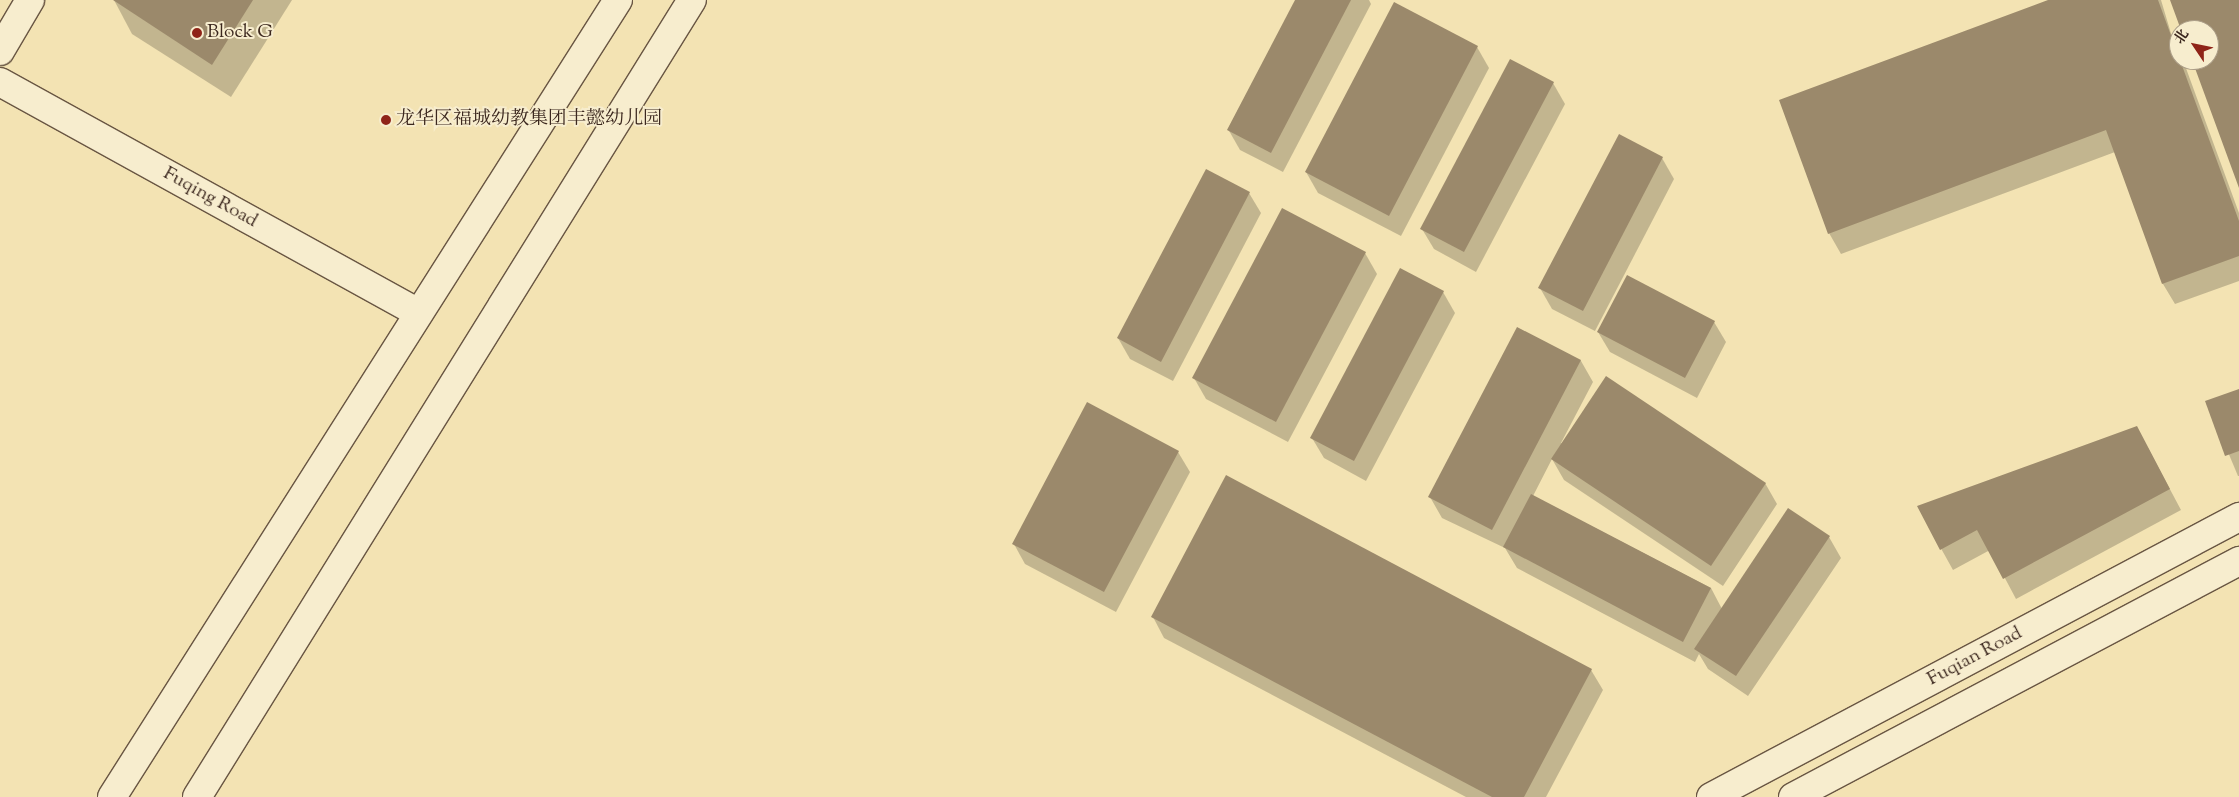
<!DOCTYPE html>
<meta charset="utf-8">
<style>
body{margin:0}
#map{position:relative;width:2239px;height:797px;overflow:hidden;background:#f3e3b3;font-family:"Sorts Mill Goudy","Noto Serif SC",serif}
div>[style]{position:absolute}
.shadow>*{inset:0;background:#0003}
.building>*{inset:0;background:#9b896b}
.roads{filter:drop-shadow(1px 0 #695643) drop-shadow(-1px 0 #695643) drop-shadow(0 1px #695643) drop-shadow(0 -1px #695643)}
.minor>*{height:28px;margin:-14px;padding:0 14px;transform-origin:14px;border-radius:14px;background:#f7edce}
.tertiary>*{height:28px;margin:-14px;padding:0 14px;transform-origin:14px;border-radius:14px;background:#f7edce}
.secondary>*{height:28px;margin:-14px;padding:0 14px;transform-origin:14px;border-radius:14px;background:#f7edce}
.dots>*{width:14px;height:14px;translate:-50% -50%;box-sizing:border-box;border:2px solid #f7edce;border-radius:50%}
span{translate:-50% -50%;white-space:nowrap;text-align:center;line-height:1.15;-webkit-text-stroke:4px #f7edce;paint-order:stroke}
.poi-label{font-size:19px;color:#3b271e}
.left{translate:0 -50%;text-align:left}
.street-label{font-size:19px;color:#3b271e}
.north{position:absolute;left:2169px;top:20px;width:50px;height:50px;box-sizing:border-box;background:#f7edce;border:1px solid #ac9e88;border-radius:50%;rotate:304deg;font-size:14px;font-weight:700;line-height:20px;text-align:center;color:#3b271e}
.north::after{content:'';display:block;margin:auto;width:18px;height:22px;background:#8f2418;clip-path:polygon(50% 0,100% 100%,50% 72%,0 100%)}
</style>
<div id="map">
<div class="shadow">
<i style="clip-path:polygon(114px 0,292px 0,231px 97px,132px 34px)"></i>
<i style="clip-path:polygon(1296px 0,1369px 0,1371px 4px,1283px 172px,1240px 150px,1228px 129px)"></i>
<i style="clip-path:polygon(2052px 0,2161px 0,2179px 60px,2183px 60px,2239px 213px,2239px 281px,2175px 304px,2163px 284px,2115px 152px,1841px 254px,1829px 233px)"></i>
<i style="clip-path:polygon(1477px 47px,1489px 68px,1401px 236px,1318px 193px,1306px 172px)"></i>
<i style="clip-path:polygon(1553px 83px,1565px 104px,1476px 272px,1434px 249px,1422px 229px)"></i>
<i style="clip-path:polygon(1662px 158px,1674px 179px,1595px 331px,1552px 309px,1540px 288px)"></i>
<i style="clip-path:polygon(1249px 193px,1261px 213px,1173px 381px,1130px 359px,1118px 338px)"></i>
<i style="clip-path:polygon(1365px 253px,1377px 274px,1288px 442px,1206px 399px,1194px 378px)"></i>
<i style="clip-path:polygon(1443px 292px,1455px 313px,1366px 481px,1324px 458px,1312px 438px)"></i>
<i style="clip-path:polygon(1714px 322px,1726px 342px,1697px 398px,1610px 352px,1598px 332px)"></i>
<i style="clip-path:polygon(1518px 328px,1581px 361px,1593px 382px,1561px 443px,1765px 483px,1777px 504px,1723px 586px,1564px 480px,1552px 459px,1533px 496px,1711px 588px,1722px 609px,1829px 537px,1841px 558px,1748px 696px,1708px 669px,1699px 654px,1695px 662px,1517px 568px,1505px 548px,1442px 518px,1430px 497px)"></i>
<i style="clip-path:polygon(2239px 390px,2239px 476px,2238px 476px,2207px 402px)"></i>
<i style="clip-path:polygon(2148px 448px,2181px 510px,2016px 599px,1990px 550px,1953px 570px,1918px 507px)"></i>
<i style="clip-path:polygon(1178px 452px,1190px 472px,1116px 612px,1025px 564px,1014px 544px)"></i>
<i style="clip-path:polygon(1153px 617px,1591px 670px,1603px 690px,1546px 797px,1466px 797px,1164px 638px)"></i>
</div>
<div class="building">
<i style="clip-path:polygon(113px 0,253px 0,212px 65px)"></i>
<i style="clip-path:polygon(1295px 0,1351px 0,1271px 153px,1227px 130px)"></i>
<i style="clip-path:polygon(2048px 0,2158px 0,2239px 221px,2239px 256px,2162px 284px,2106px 130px,1828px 234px,1779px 100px)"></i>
<i style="clip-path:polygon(2170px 0,2239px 0,2239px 188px,2192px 60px,2209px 60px,2209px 30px,2181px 30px)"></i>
<i style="clip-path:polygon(1394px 2px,1478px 46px,1389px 216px,1305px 172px)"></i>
<i style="clip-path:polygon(1510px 59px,1554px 82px,1464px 252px,1420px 229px)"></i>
<i style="clip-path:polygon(1619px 134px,1663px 157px,1583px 311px,1538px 288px)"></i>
<i style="clip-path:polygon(1206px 169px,1250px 192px,1161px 362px,1117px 338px)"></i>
<i style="clip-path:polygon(1282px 208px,1366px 252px,1276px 422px,1192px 378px)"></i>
<i style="clip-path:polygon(1400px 268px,1444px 291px,1354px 461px,1310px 438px)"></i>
<i style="clip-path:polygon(1627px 275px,1715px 321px,1685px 378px,1597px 332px)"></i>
<i style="clip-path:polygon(1517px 327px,1581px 360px,1492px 530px,1428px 497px)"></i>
<i style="clip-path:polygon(1606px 376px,1766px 483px,1711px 566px,1551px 459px)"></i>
<i style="clip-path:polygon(2239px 389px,2239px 451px,2225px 456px,2205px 401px)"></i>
<i style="clip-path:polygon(1087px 402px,1179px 451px,1104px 592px,1012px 544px)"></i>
<i style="clip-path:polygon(2137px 426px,2170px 489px,2003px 579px,1977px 530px,1940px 550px,1917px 506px)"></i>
<i style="clip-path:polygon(1226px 475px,1592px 669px,1524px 797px,1492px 797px,1151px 617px)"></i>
<i style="clip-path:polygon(1531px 494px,1711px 588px,1683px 642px,1503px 547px)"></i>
<i style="clip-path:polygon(1788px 508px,1830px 536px,1736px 676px,1694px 649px)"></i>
</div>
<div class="roads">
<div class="minor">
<i style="left:0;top:51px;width:59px;rotate:-59.5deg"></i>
<i style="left:0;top:82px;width:478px;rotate:28.9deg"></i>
</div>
<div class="tertiary">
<i style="left:112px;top:797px;width:944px;rotate:-57.59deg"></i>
<i style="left:197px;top:797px;width:938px;rotate:-58.16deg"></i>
</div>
<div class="secondary">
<i style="left:1711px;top:797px;width:598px;rotate:-27.94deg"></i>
<i style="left:1793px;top:797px;width:505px;rotate:-27.89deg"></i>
</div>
</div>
<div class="dots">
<i style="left:197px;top:33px;background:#8f2418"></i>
<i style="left:386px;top:120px;background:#8f2418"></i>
</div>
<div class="poi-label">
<span class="left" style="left:207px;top:33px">Block G</span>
<span class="left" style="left:396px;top:120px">龙华区福城幼教集团丰懿幼儿园</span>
</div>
<div class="street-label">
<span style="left:210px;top:198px;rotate:29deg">Fuqing Road</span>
<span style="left:1975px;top:657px;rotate:-28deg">Fuqian Road</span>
</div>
<div class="north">北</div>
</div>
